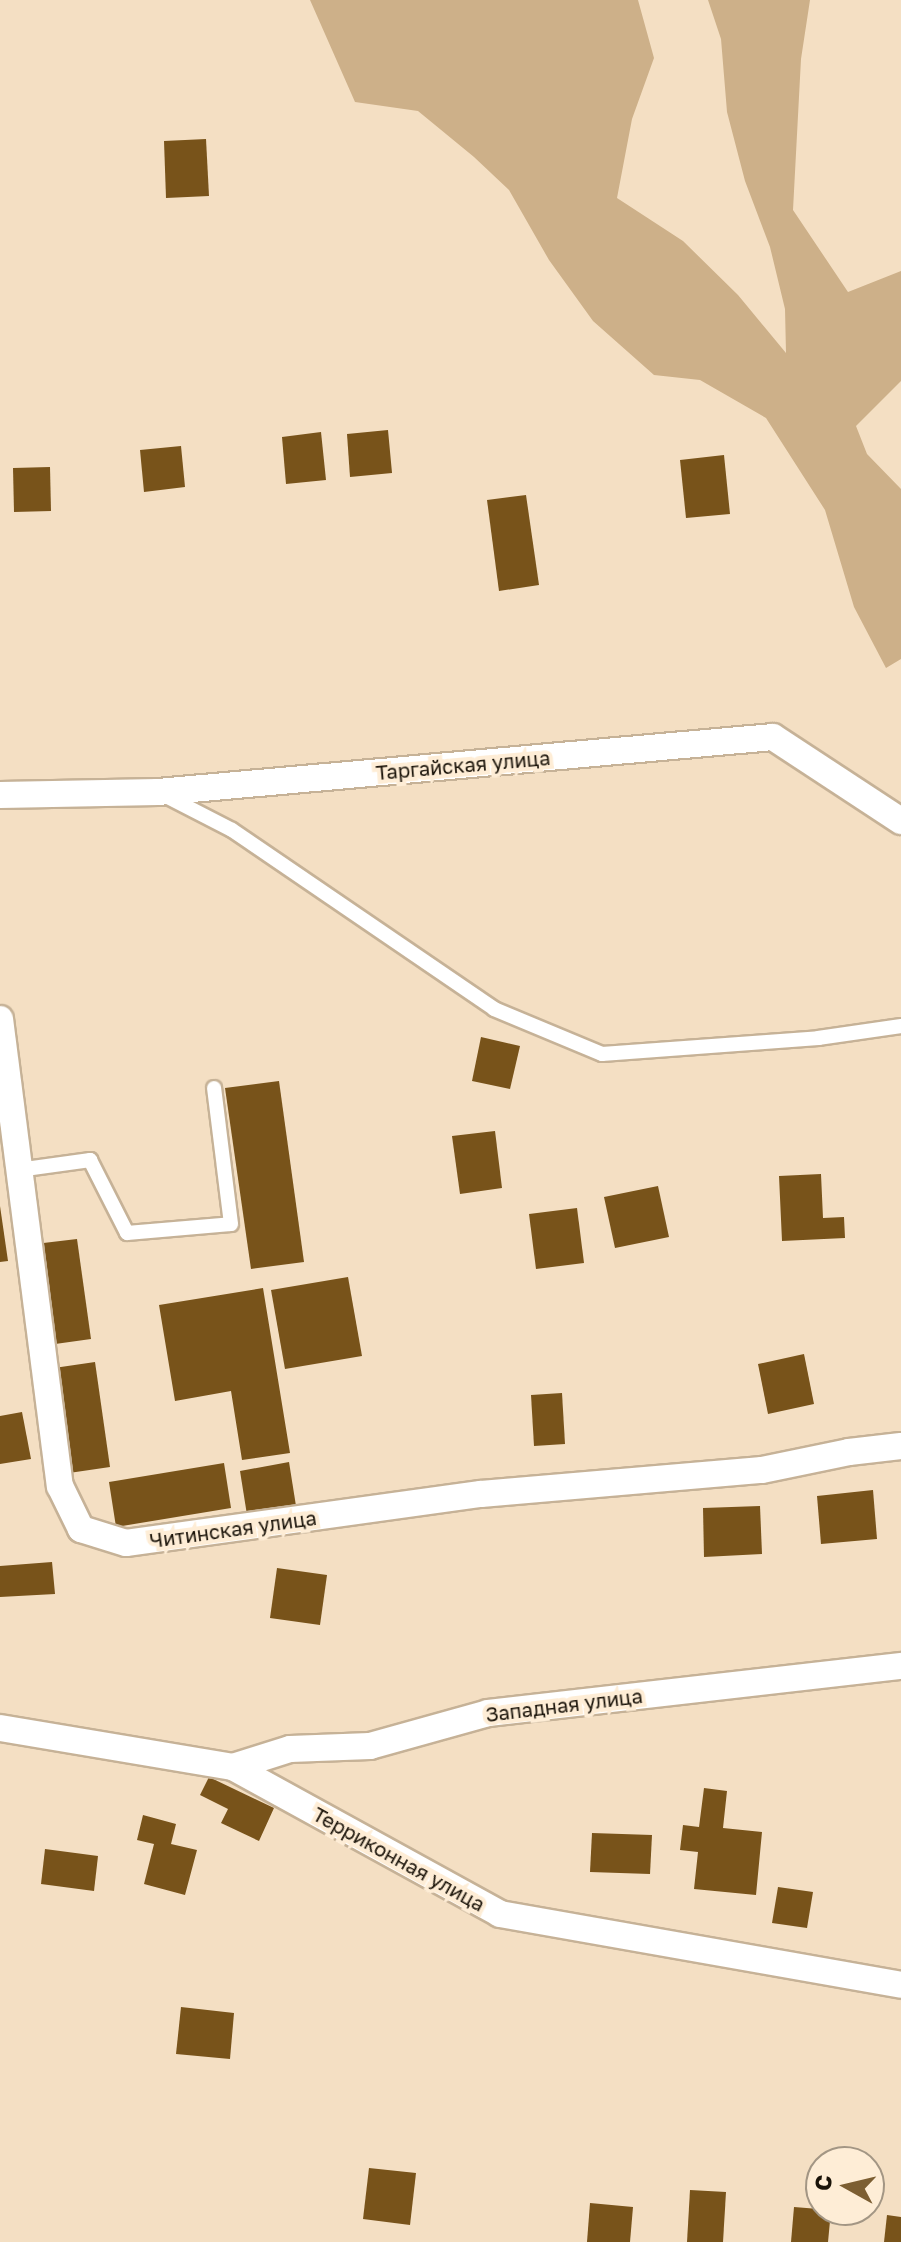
<!DOCTYPE html>
<meta charset="utf-8">
<style>
body{margin:0}
#map{position:relative;width:901px;height:2242px;overflow:hidden;background:#f4dfc3;font-family:"Golos Text",sans-serif}
div>[style]{position:absolute}
.green>*{inset:0;background:#cdb089}
.building>*{inset:0;background:#78531a}
.roads{filter:drop-shadow(2px 0 #c6b297) drop-shadow(-2px 0 #c6b297) drop-shadow(0 2px #c6b297) drop-shadow(0 -2px #c6b297)}
.lane>*{height:14px;margin:-7px;padding:0 7px;transform-origin:7px;border-radius:7px;background:#fff}
.street>*{height:26px;margin:-13px;padding:0 13px;transform-origin:13px;border-radius:13px;background:#fff}
span{translate:-50% -50%;white-space:nowrap;text-align:center;line-height:1.15;-webkit-text-stroke:8px #feedd6;paint-order:stroke}
.street-label{font-size:20px;color:#1a1309}
.north{position:absolute;left:805px;top:2146px;width:80px;height:80px;box-sizing:border-box;background:#feedd6;border:2px solid #a39684;border-radius:50%;rotate:278deg;font-size:22px;font-weight:700;line-height:32px;text-align:center;color:#1a1309}
.north::after{content:'';display:block;margin:auto;width:28px;height:36px;background:#7c5e32;clip-path:polygon(50% 0,100% 100%,50% 72%,0 100%)}
</style>
<div id="map">
<div class="green">
<i style="clip-path:polygon(310px 0,638px 0,654px 58px,632px 119px,617px 198px,683px 241px,738px 295px,786px 353px,785px 309px,770px 247px,745px 181px,727px 112px,721px 39px,708px 0,810px 0,801px 59px,793px 210px,848px 292px,901px 271px,901px 381px,856px 426px,867px 454px,901px 489px,901px 659px,886px 668px,854px 607px,825px 510px,766px 418px,700px 380px,654px 375px,593px 321px,549px 260px,509px 190px,474px 157px,418px 111px,355px 102px)"></i>
</div>
<div class="building">
<i style="clip-path:polygon(206px 139px,209px 196px,166px 198px,164px 141px)"></i>
<i style="clip-path:polygon(388px 430px,392px 473px,350px 477px,347px 434px)"></i>
<i style="clip-path:polygon(321px 432px,326px 480px,286px 484px,282px 437px)"></i>
<i style="clip-path:polygon(181px 446px,185px 487px,144px 492px,140px 450px)"></i>
<i style="clip-path:polygon(724px 455px,730px 514px,686px 518px,680px 460px)"></i>
<i style="clip-path:polygon(50px 467px,51px 511px,14px 512px,13px 468px)"></i>
<i style="clip-path:polygon(526px 495px,539px 585px,499px 591px,487px 500px)"></i>
<i style="clip-path:polygon(481px 1037px,520px 1046px,510px 1089px,472px 1081px)"></i>
<i style="clip-path:polygon(279px 1081px,304px 1262px,251px 1269px,225px 1088px)"></i>
<i style="clip-path:polygon(495px 1131px,502px 1188px,460px 1194px,452px 1136px)"></i>
<i style="clip-path:polygon(821px 1174px,823px 1218px,844px 1217px,845px 1238px,782px 1241px,779px 1176px)"></i>
<i style="clip-path:polygon(658px 1186px,669px 1237px,615px 1248px,604px 1197px)"></i>
<i style="clip-path:polygon(0 1206px,8px 1261px,0 1262px)"></i>
<i style="clip-path:polygon(577px 1208px,584px 1263px,536px 1269px,529px 1214px)"></i>
<i style="clip-path:polygon(77px 1239px,91px 1339px,48px 1345px,35px 1244px)"></i>
<i style="clip-path:polygon(348px 1277px,362px 1356px,285px 1369px,271px 1290px)"></i>
<i style="clip-path:polygon(263px 1288px,290px 1453px,242px 1460px,231px 1391px,175px 1401px,159px 1305px)"></i>
<i style="clip-path:polygon(804px 1354px,814px 1404px,768px 1414px,758px 1364px)"></i>
<i style="clip-path:polygon(95px 1362px,110px 1467px,69px 1473px,54px 1368px)"></i>
<i style="clip-path:polygon(562px 1393px,565px 1444px,534px 1446px,531px 1395px)"></i>
<i style="clip-path:polygon(22px 1412px,31px 1459px,0 1464px,0 1416px)"></i>
<i style="clip-path:polygon(289px 1462px,296px 1506px,247px 1515px,240px 1471px)"></i>
<i style="clip-path:polygon(224px 1463px,231px 1508px,116px 1527px,109px 1482px)"></i>
<i style="clip-path:polygon(873px 1490px,877px 1539px,821px 1544px,817px 1496px)"></i>
<i style="clip-path:polygon(760px 1506px,762px 1554px,704px 1557px,703px 1508px)"></i>
<i style="clip-path:polygon(52px 1562px,55px 1594px,0 1597px,0 1566px)"></i>
<i style="clip-path:polygon(277px 1568px,327px 1575px,320px 1625px,270px 1618px)"></i>
<i style="clip-path:polygon(209px 1777px,274px 1808px,259px 1841px,221px 1823px,228px 1809px,200px 1795px)"></i>
<i style="clip-path:polygon(704px 1788px,727px 1791px,723px 1828px,762px 1832px,756px 1895px,694px 1889px,698px 1852px,680px 1850px,683px 1825px,699px 1827px)"></i>
<i style="clip-path:polygon(143px 1815px,176px 1824px,171px 1844px,197px 1850px,185px 1895px,144px 1884px,154px 1844px,137px 1840px)"></i>
<i style="clip-path:polygon(592px 1833px,652px 1835px,650px 1874px,590px 1872px)"></i>
<i style="clip-path:polygon(45px 1849px,98px 1856px,94px 1891px,41px 1884px)"></i>
<i style="clip-path:polygon(778px 1887px,813px 1892px,807px 1928px,772px 1923px)"></i>
<i style="clip-path:polygon(181px 2007px,234px 2013px,230px 2059px,176px 2054px)"></i>
<i style="clip-path:polygon(369px 2168px,416px 2173px,410px 2225px,363px 2219px)"></i>
<i style="clip-path:polygon(690px 2190px,726px 2192px,723px 2242px,687px 2242px)"></i>
<i style="clip-path:polygon(590px 2203px,633px 2207px,630px 2242px,587px 2242px)"></i>
<i style="clip-path:polygon(794px 2207px,831px 2210px,828px 2242px,791px 2242px)"></i>
<i style="clip-path:polygon(887px 2215px,901px 2217px,901px 2242px,884px 2242px)"></i>
</div>
<div class="roads">
<div class="lane">
<i style="left:164px;top:795px;width:76px;rotate:27.2deg"></i>
<i style="left:232px;top:830px;width:317px;rotate:34.3deg"></i>
<i style="left:494px;top:1009px;width:117px;rotate:22.6deg"></i>
<i style="left:602px;top:1054px;width:217px;rotate:-4.2deg"></i>
<i style="left:818px;top:1038px;width:84px;rotate:-8.2deg"></i>
<i style="left:18px;top:1170px;width:73px;rotate:-7.9deg"></i>
<i style="left:90px;top:1160px;width:82px;rotate:63.1deg"></i>
<i style="left:127px;top:1233px;width:104px;rotate:-4.9deg"></i>
<i style="left:231px;top:1224px;width:137px;rotate:-97.1deg"></i>
</div>
<div class="street">
<i style="left:0;top:795px;width:158px;rotate:-1.1deg"></i>
<i style="left:158px;top:792px;width:617px;rotate:-5.11deg"></i>
<i style="left:773px;top:737px;width:153px;rotate:33.3deg"></i>
<i style="left:0;top:1019px;width:471px;rotate:82.7deg"></i>
<i style="left:60px;top:1486px;width:48px;rotate:64deg"></i>
<i style="left:81px;top:1529px;width:47px;rotate:17.3deg"></i>
<i style="left:126px;top:1543px;width:358px;rotate:-7.9deg"></i>
<i style="left:481px;top:1494px;width:282px;rotate:-4.9deg"></i>
<i style="left:762px;top:1470px;width:89px;rotate:-11.7deg"></i>
<i style="left:849px;top:1452px;width:52px;rotate:-6.6deg"></i>
<i style="left:0;top:1728px;width:236px;rotate:9.5deg"></i>
<i style="left:233px;top:1767px;width:305px;rotate:28.8deg"></i>
<i style="left:500px;top:1914px;width:407px;rotate:10deg"></i>
<i style="left:233px;top:1767px;width:60px;rotate:-17.5deg"></i>
<i style="left:290px;top:1749px;width:80px;rotate:-2.1deg"></i>
<i style="left:370px;top:1746px;width:123px;rotate:-15.6deg"></i>
<i style="left:488px;top:1713px;width:416px;rotate:-6.5deg"></i>
</div>
</div>
<div class="street-label">
<span style="left:463px;top:765px;rotate:-5deg">Таргайская улица</span>
<span style="left:233px;top:1529px;rotate:-8deg">Читинская улица</span>
<span style="left:564px;top:1705px;rotate:-7deg">Западная улица</span>
<span style="left:399px;top:1859px;rotate:29deg">Терриконная улица</span>
</div>
<div class="north">С</div>
</div>
